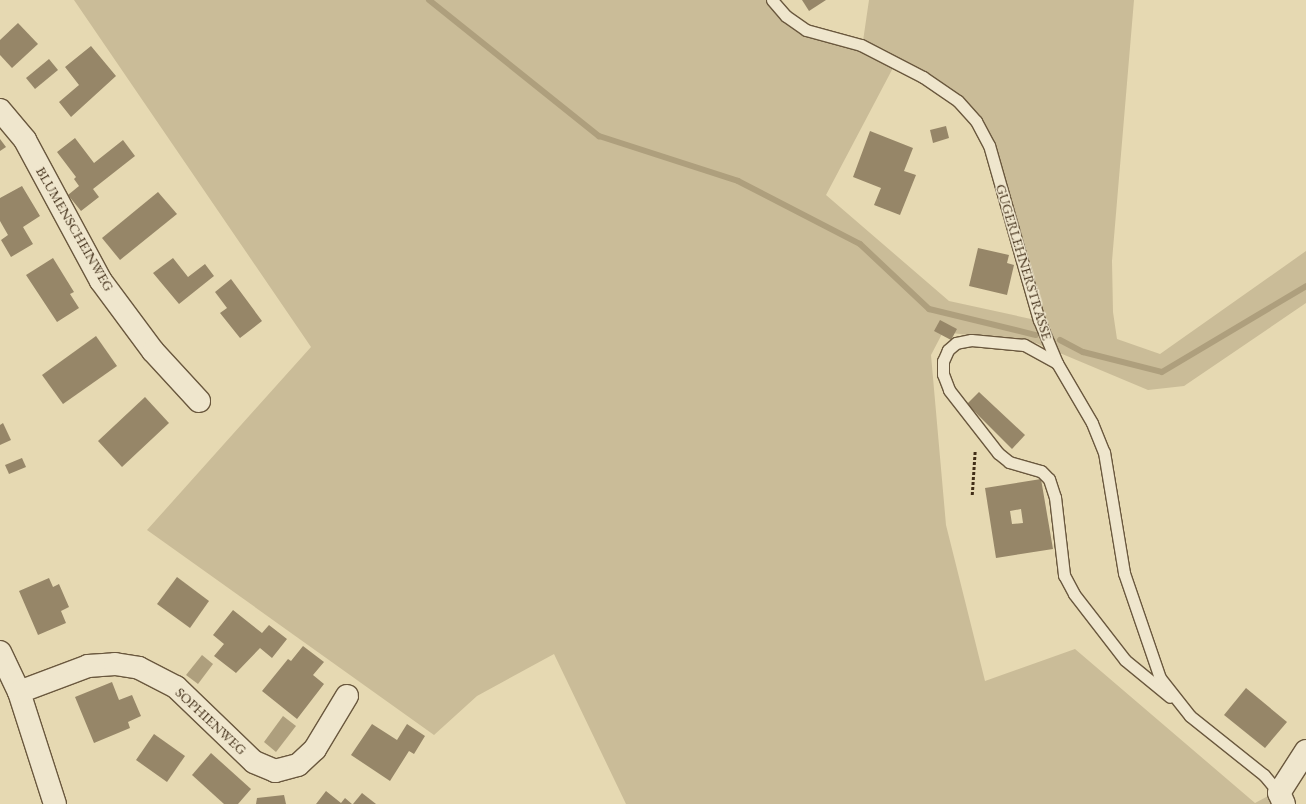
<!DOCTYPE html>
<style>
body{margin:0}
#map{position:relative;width:1306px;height:804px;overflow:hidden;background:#e6d9b2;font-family:"EB Garamond",serif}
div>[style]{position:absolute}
.green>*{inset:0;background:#cabc98}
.water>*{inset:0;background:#ae9f7d}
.stream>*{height:6px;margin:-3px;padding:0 3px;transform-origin:3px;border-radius:3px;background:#ae9f7d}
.building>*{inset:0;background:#968668}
.path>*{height:2.5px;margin-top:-1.25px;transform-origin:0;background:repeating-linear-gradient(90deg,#402d17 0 3px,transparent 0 5px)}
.roads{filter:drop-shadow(1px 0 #6a583e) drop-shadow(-1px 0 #6a583e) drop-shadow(0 1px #6a583e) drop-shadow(0 -1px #6a583e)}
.service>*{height:11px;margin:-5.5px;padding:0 5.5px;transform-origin:5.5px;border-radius:5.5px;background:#efe6cd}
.minor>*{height:22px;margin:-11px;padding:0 11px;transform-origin:11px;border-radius:11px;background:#efe6cd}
span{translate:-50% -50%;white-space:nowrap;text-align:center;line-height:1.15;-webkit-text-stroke:3px #efe6cd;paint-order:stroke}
.street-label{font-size:14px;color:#402d17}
</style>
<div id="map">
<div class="green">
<i style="clip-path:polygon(74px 0,766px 0,796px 30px,815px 39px,865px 52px,894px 66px,826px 195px,949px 301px,1045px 322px,998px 160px,981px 118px,946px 86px,889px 52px,863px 41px,869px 0,1134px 0,1112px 261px,1113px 312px,1117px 339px,1160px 354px,1306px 251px,1306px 303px,1184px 386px,1148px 390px,1036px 343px,943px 332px,931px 355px,946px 525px,985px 681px,1075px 649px,1255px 803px,1272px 794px,1278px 804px,626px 804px,554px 654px,477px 696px,434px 735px,147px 530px,311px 347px)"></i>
</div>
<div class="water">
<i style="clip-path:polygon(202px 655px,213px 664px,198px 684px,186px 675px)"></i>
<i style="clip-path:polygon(283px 716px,296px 726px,276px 752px,264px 742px)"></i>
</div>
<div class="stream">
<i style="left:429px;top:0;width:218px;rotate:38.7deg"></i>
<i style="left:599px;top:136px;width:146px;rotate:17.9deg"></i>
<i style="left:738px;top:181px;width:137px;rotate:27.3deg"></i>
<i style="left:860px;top:244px;width:95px;rotate:43.3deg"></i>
<i style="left:929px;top:309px;width:110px;rotate:13.7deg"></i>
<i style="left:1060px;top:340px;width:26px;rotate:28deg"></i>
<i style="left:1083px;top:352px;width:81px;rotate:14.2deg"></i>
<i style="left:1162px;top:372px;width:168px;rotate:-30.8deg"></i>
</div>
<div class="building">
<i style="clip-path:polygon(802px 0,826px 0,809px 11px)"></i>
<i style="clip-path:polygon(18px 23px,38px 44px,12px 68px,0 55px,0 40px)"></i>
<i style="clip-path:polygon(91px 46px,116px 76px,71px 117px,59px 102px,79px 85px,65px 67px)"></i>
<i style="clip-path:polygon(49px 59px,58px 70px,35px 89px,26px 78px)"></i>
<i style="clip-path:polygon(946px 126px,949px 138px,933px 143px,930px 130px)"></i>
<i style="clip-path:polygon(870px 131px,913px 148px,904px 171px,916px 175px,900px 215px,874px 205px,881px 188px,853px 177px)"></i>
<i style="clip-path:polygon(75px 138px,94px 163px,123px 140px,135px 156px,93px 189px,99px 197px,81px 211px,68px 195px,79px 186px,74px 179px,76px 177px,57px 152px)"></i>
<i style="clip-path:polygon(0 139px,6px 147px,0 151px)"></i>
<i style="clip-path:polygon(22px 186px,40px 216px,23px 227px,33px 244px,11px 257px,1px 240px,8px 235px,0 221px,0 198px)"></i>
<i style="clip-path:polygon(158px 192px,177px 214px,120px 260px,102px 238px)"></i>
<i style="clip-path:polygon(978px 248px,1009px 255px,1007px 263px,1014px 265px,1007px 295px,969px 286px)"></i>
<i style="clip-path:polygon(53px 258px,74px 292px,70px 294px,79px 308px,57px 322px,26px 275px)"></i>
<i style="clip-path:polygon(173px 258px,188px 277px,205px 264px,214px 276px,179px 304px,153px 273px)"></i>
<i style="clip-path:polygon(231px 279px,262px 321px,240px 338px,220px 313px,227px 308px,215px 292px)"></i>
<i style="clip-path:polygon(940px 320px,957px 329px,951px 340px,934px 331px)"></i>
<i style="clip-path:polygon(96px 336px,117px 366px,63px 404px,42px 375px)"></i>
<i style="clip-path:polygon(979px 392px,1025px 435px,1012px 449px,967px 404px)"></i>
<i style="clip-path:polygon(145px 397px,169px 423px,122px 467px,98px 441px)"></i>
<i style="clip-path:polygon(3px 423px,11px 440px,0 445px,0 425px)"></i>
<i style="clip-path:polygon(22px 458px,26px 467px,9px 474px,5px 465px)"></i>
<i style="clip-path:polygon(evenodd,1041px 479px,1053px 549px,996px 558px,985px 488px,1041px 479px,1021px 509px,1023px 523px,1012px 524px,1010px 511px,1021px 509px)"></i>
<i style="clip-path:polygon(177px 577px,209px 601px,190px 628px,157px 604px)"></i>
<i style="clip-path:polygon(49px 578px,53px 587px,59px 584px,69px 607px,61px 611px,66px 623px,38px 635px,19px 591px)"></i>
<i style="clip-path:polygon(233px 610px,262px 633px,269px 625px,287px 639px,272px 658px,260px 648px,236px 673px,214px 656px,224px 644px,213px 635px)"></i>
<i style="clip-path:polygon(303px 646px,324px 662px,313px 675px,324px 684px,297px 719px,262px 691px,288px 659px,291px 661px)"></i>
<i style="clip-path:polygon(112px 682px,119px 700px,132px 695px,141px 716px,128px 722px,130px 728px,94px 743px,75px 697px)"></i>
<i style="clip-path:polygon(1246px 688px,1287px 722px,1265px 748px,1224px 715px)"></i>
<i style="clip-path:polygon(372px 724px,397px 740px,407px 724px,425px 736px,414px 754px,409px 751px,390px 781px,351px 755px)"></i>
<i style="clip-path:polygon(154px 734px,185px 756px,167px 782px,136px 760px)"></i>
<i style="clip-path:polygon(211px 753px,251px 789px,238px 804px,224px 804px,192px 775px)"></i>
<i style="clip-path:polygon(326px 791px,341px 803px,345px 798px,352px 804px,316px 804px)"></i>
<i style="clip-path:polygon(362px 793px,376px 804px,353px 804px)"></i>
<i style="clip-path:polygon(284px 795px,286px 804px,256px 804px,257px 798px)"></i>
</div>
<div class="path">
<i style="left:972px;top:495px;width:45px;rotate:-86.2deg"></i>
</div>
<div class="roads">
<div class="service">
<i style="left:772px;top:0;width:21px;rotate:49deg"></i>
<i style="left:786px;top:16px;width:24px;rotate:35deg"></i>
<i style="left:806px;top:30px;width:57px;rotate:15.3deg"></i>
<i style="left:861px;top:45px;width:70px;rotate:27.3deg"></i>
<i style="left:923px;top:77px;width:42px;rotate:34.4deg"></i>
<i style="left:958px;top:101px;width:27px;rotate:48deg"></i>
<i style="left:976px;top:121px;width:27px;rotate:62deg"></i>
<i style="left:989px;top:145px;width:182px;rotate:74.1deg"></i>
<i style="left:1039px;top:320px;width:47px;rotate:67.3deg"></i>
<i style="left:1057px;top:363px;width:69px;rotate:59.7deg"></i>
<i style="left:1092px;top:423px;width:31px;rotate:68deg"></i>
<i style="left:1104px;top:452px;width:123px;rotate:80.6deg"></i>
<i style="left:1124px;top:573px;width:111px;rotate:71.1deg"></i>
<i style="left:1160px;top:678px;width:48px;rotate:51.7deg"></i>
<i style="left:1190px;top:716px;width:95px;rotate:38.6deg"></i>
<i style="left:1264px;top:775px;width:23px;rotate:50deg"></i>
<i style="left:1057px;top:363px;width:38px;rotate:-151deg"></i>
<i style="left:1024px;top:345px;width:53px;rotate:-174.6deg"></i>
<i style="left:971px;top:340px;width:15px;rotate:169deg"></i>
<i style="left:956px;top:343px;width:11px;rotate:139deg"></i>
<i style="left:948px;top:350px;width:12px;rotate:114deg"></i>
<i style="left:943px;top:361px;width:13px;rotate:90deg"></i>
<i style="left:943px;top:374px;width:17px;rotate:69deg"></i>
<i style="left:949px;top:390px;width:80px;rotate:52.1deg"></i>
<i style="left:998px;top:453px;width:14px;rotate:39deg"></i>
<i style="left:1009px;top:462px;width:33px;rotate:16deg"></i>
<i style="left:1041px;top:471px;width:11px;rotate:45deg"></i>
<i style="left:1049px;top:479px;width:19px;rotate:72deg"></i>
<i style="left:1055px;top:497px;width:79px;rotate:83.4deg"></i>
<i style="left:1064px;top:575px;width:21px;rotate:62deg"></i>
<i style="left:1074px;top:594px;width:83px;rotate:52.3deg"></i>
<i style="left:1125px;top:660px;width:58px;rotate:39.4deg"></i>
</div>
<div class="minor">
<i style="left:0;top:110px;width:39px;rotate:50deg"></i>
<i style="left:25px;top:140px;width:160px;rotate:61.7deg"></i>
<i style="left:101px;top:281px;width:87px;rotate:53.4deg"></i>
<i style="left:153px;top:351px;width:68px;rotate:47.4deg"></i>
<i style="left:0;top:652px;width:44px;rotate:64.6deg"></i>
<i style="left:19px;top:692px;width:118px;rotate:72.2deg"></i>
<i style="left:19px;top:692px;width:74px;rotate:-20.6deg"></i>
<i style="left:88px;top:666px;width:27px;rotate:-4deg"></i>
<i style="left:115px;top:664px;width:24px;rotate:9deg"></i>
<i style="left:139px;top:668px;width:42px;rotate:27.2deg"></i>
<i style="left:176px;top:687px;width:108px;rotate:43.9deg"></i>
<i style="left:254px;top:762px;width:23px;rotate:23deg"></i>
<i style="left:275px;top:771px;width:24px;rotate:-15deg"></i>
<i style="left:298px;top:765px;width:23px;rotate:-43deg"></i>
<i style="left:315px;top:749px;width:62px;rotate:-58.9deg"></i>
<i style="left:1284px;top:804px;width:12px;rotate:-114deg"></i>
<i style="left:1279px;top:793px;width:50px;rotate:-57.3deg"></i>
</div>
</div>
<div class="street-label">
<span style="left:75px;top:229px;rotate:60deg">BLUMENSCHEINWEG</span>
<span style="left:1024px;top:262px;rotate:73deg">GUGERLEHNERSTRASSE</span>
<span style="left:211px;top:721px;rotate:43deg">SOPHIENWEG</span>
</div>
</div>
